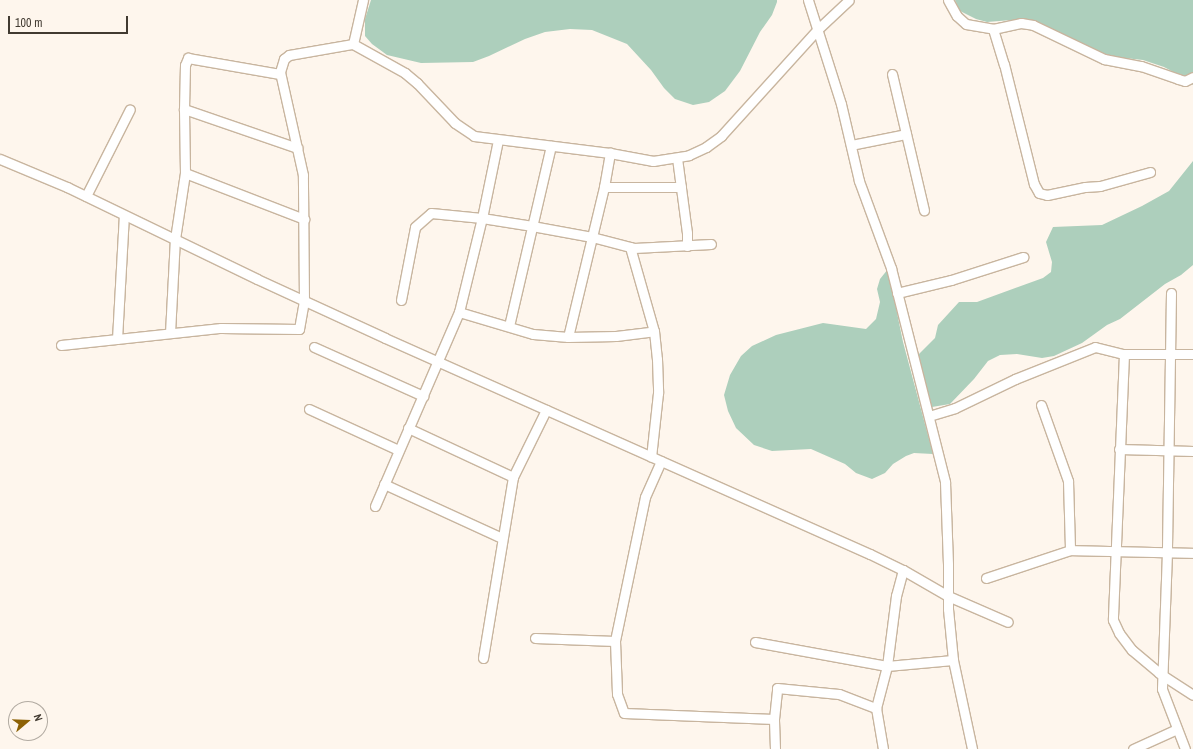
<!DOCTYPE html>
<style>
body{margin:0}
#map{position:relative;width:1193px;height:749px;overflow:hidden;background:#fef6ed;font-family:"Archivo Narrow",sans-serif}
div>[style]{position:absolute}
.green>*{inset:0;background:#adcfbc}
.roads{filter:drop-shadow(1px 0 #c8b59f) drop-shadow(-1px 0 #c8b59f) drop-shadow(0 1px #c8b59f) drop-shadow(0 -1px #c8b59f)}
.street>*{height:9px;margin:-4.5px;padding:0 4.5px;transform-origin:4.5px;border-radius:4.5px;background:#fff}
span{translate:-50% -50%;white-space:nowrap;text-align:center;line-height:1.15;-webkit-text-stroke:3.5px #fef6ed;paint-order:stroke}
.north{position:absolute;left:8px;top:701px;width:40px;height:40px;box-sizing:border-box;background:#fef6ed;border:1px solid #b2aba2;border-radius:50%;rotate:71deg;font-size:11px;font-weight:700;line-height:16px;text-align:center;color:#413a31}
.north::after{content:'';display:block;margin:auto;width:14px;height:18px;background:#8d6206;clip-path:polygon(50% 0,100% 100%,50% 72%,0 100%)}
.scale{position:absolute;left:8px;top:16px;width:120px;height:18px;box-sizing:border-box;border:2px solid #413a31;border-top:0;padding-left:5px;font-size:12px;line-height:14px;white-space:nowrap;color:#413a31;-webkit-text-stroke:3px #fef6ed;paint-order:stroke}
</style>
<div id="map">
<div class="green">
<i style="clip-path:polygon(371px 0,777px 0,777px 2px,772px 15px,760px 32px,740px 71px,725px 91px,709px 102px,693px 105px,675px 99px,664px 88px,651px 70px,627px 44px,592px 30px,570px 29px,545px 32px,525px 39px,489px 56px,473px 62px,421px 63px,387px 55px,372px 44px,365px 36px,365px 19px)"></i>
<i style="clip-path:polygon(955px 0,1193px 0,1193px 85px,1183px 77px,1164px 67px,1143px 60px,1106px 56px,1023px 19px,987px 22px,976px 19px,960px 11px)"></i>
<i style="clip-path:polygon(1193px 161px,1193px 265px,1181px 275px,1165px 284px,1120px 319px,1107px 325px,1082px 343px,1054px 356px,1042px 358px,1017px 354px,1000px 355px,988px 361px,974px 379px,950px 404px,932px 407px,918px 355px,935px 338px,938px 325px,959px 302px,977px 302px,1043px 278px,1051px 272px,1052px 262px,1046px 242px,1053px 227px,1102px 225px,1142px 206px,1169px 191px)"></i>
<i style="clip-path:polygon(888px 269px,903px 342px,933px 454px,914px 453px,906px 456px,893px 464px,885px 473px,872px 479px,856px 473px,845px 464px,811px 449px,772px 451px,754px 445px,736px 428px,728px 411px,724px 395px,730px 375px,741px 356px,752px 346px,776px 335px,823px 323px,866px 329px,876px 319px,880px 302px,877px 289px,880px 279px)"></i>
</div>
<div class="roads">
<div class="street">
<i style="left:808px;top:0;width:109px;rotate:72.4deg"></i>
<i style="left:841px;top:104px;width:79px;rotate:76.8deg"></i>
<i style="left:859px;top:181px;width:93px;rotate:69.8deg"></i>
<i style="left:891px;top:268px;width:221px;rotate:75.8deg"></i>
<i style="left:945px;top:482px;width:83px;rotate:87.9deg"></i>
<i style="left:948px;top:565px;width:44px;rotate:90deg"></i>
<i style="left:948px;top:609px;width:51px;rotate:84.4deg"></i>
<i style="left:953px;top:660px;width:91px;rotate:77.9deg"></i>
<i style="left:948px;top:0;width:18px;rotate:61deg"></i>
<i style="left:957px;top:16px;width:12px;rotate:42deg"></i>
<i style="left:966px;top:24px;width:27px;rotate:10deg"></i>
<i style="left:993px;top:29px;width:29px;rotate:-12deg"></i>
<i style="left:1021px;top:23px;width:12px;rotate:9deg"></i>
<i style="left:1033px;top:25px;width:79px;rotate:25.6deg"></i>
<i style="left:1104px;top:59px;width:38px;rotate:11deg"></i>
<i style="left:1141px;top:66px;width:39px;rotate:19deg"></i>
<i style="left:1178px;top:79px;width:7px;rotate:16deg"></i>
<i style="left:1185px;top:81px;width:9px;rotate:-27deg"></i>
<i style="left:993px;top:29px;width:37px;rotate:73deg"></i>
<i style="left:1004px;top:64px;width:124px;rotate:76deg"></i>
<i style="left:1034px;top:184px;width:10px;rotate:61deg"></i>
<i style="left:1039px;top:193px;width:8px;rotate:14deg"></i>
<i style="left:1047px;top:195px;width:39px;rotate:-12deg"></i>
<i style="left:1085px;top:187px;width:15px;rotate:-4deg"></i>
<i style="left:1100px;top:186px;width:52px;rotate:-15.6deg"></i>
<i style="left:353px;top:44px;width:45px;rotate:-77.2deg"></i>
<i style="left:892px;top:74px;width:140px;rotate:76.8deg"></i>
<i style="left:184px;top:109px;width:120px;rotate:19deg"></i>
<i style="left:851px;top:145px;width:56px;rotate:-11.3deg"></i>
<i style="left:677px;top:158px;width:76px;rotate:82.4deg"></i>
<i style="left:687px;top:233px;width:13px;rotate:90deg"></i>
<i style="left:0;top:159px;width:73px;rotate:22.7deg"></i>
<i style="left:67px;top:187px;width:211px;rotate:25.8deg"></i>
<i style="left:257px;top:279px;width:141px;rotate:24.7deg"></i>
<i style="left:385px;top:338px;width:531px;rotate:24.01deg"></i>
<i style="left:870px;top:554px;width:37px;rotate:26deg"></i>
<i style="left:903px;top:570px;width:52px;rotate:30deg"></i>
<i style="left:948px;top:596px;width:65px;rotate:23.4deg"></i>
<i style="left:185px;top:173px;width:128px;rotate:21.1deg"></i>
<i style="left:604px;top:187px;width:77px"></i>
<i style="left:86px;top:196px;width:97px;rotate:-63.2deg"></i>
<i style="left:630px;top:247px;width:87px;rotate:74.1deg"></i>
<i style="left:654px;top:331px;width:28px;rotate:84deg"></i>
<i style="left:657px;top:359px;width:34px;rotate:88deg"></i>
<i style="left:658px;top:393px;width:64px;rotate:96.2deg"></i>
<i style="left:897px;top:293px;width:56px;rotate:-13.5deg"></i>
<i style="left:951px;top:280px;width:76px;rotate:-17.7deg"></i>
<i style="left:1171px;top:293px;width:259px;rotate:90.9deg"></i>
<i style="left:1167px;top:552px;width:137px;rotate:92.1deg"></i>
<i style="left:1162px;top:689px;width:64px;rotate:69deg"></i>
<i style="left:401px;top:300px;width:74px;rotate:-79.1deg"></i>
<i style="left:415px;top:227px;width:21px;rotate:-41deg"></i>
<i style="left:431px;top:213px;width:51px;rotate:5.6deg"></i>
<i style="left:482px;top:218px;width:51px;rotate:9.1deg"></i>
<i style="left:532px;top:226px;width:61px;rotate:10.4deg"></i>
<i style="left:592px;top:237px;width:43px;rotate:14.7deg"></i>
<i style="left:634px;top:248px;width:77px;rotate:-3deg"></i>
<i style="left:459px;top:312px;width:77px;rotate:16.6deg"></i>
<i style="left:533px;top:334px;width:35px;rotate:5deg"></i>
<i style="left:568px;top:337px;width:48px;rotate:-1.2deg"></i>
<i style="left:616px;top:336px;width:38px;rotate:-7deg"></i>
<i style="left:509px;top:326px;width:185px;rotate:-76.9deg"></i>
<i style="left:170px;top:333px;width:94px;rotate:-87deg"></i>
<i style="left:175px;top:239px;width:67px;rotate:-81.4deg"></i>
<i style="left:185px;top:173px;width:64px;rotate:-90.9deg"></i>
<i style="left:184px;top:109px;width:44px;rotate:-88.7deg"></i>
<i style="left:185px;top:65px;width:8px;rotate:-67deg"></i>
<i style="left:188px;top:58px;width:93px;rotate:9.9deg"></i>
<i style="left:568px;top:337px;width:154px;rotate:-76.5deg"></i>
<i style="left:604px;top:187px;width:35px;rotate:-80deg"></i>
<i style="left:117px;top:339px;width:124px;rotate:-86.8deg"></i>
<i style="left:61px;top:345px;width:161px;rotate:-6.1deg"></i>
<i style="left:221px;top:328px;width:78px;rotate:0.7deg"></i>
<i style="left:299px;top:329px;width:28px;rotate:-80deg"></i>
<i style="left:304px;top:301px;width:126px;rotate:-90.5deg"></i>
<i style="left:303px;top:175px;width:106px;rotate:-102.6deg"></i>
<i style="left:280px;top:72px;width:14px;rotate:-73deg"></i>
<i style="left:284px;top:59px;width:6px;rotate:-39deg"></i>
<i style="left:289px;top:55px;width:65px;rotate:-9.8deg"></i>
<i style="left:353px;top:44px;width:60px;rotate:29.1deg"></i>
<i style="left:405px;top:73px;width:16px;rotate:40deg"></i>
<i style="left:417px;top:83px;width:55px;rotate:46.5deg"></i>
<i style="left:455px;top:123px;width:23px;rotate:34deg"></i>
<i style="left:474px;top:136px;width:137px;rotate:7.1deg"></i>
<i style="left:610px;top:153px;width:44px;rotate:10.5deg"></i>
<i style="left:653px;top:161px;width:36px;rotate:-9deg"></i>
<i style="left:689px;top:155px;width:19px;rotate:-25deg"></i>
<i style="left:706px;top:147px;width:19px;rotate:-36deg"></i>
<i style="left:721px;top:136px;width:144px;rotate:-47.8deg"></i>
<i style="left:818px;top:29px;width:42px;rotate:-43.1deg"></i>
<i style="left:314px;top:347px;width:120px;rotate:24.2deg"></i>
<i style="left:1124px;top:354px;width:266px;rotate:92.4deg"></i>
<i style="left:1113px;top:620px;width:14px;rotate:65deg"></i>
<i style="left:1119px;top:633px;width:21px;rotate:53deg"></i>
<i style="left:1132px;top:650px;width:35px;rotate:40deg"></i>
<i style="left:1159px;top:673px;width:40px;rotate:32.9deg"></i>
<i style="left:1041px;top:405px;width:81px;rotate:70.4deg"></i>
<i style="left:1068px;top:481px;width:69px;rotate:88.3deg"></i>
<i style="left:309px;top:409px;width:98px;rotate:24.7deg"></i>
<i style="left:929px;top:416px;width:27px;rotate:-17deg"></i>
<i style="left:955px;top:408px;width:67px;rotate:-25.8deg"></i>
<i style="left:1015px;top:379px;width:86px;rotate:-21.8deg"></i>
<i style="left:1095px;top:347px;width:30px;rotate:14deg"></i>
<i style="left:1124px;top:354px;width:69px"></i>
<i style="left:408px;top:428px;width:116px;rotate:25deg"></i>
<i style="left:1119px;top:449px;width:74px;rotate:1.5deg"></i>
<i style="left:661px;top:461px;width:39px;rotate:114deg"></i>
<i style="left:645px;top:497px;width:147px;rotate:101.8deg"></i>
<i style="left:615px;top:641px;width:53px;rotate:87.8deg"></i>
<i style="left:617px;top:694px;width:20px;rotate:70deg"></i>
<i style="left:624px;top:713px;width:150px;rotate:2.3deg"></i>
<i style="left:384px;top:484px;width:130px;rotate:24.6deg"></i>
<i style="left:375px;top:506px;width:211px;rotate:-66.6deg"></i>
<i style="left:459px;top:312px;width:97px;rotate:-76.3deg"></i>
<i style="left:482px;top:218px;width:80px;rotate:-78.4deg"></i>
<i style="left:986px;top:578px;width:89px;rotate:-18.4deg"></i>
<i style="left:1070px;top:550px;width:123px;rotate:1.4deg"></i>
<i style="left:535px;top:638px;width:80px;rotate:2.1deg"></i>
<i style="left:755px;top:642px;width:134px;rotate:10.3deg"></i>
<i style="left:887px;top:666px;width:66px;rotate:-5.2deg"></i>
<i style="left:483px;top:658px;width:183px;rotate:-80.6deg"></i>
<i style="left:513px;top:477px;width:75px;rotate:-63.8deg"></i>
<i style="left:775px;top:749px;width:30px;rotate:-92deg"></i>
<i style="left:774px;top:719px;width:31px;rotate:-84deg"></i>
<i style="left:777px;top:688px;width:62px;rotate:5.5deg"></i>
<i style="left:839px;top:694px;width:40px;rotate:21deg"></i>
<i style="left:883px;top:749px;width:42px;rotate:-99.7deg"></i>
<i style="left:876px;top:708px;width:43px;rotate:-75.3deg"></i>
<i style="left:887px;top:666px;width:71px;rotate:-82.7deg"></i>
<i style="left:896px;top:596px;width:27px;rotate:-75deg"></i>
<i style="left:1133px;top:749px;width:48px;rotate:-24.4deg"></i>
</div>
</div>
<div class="north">N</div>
<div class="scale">100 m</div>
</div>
